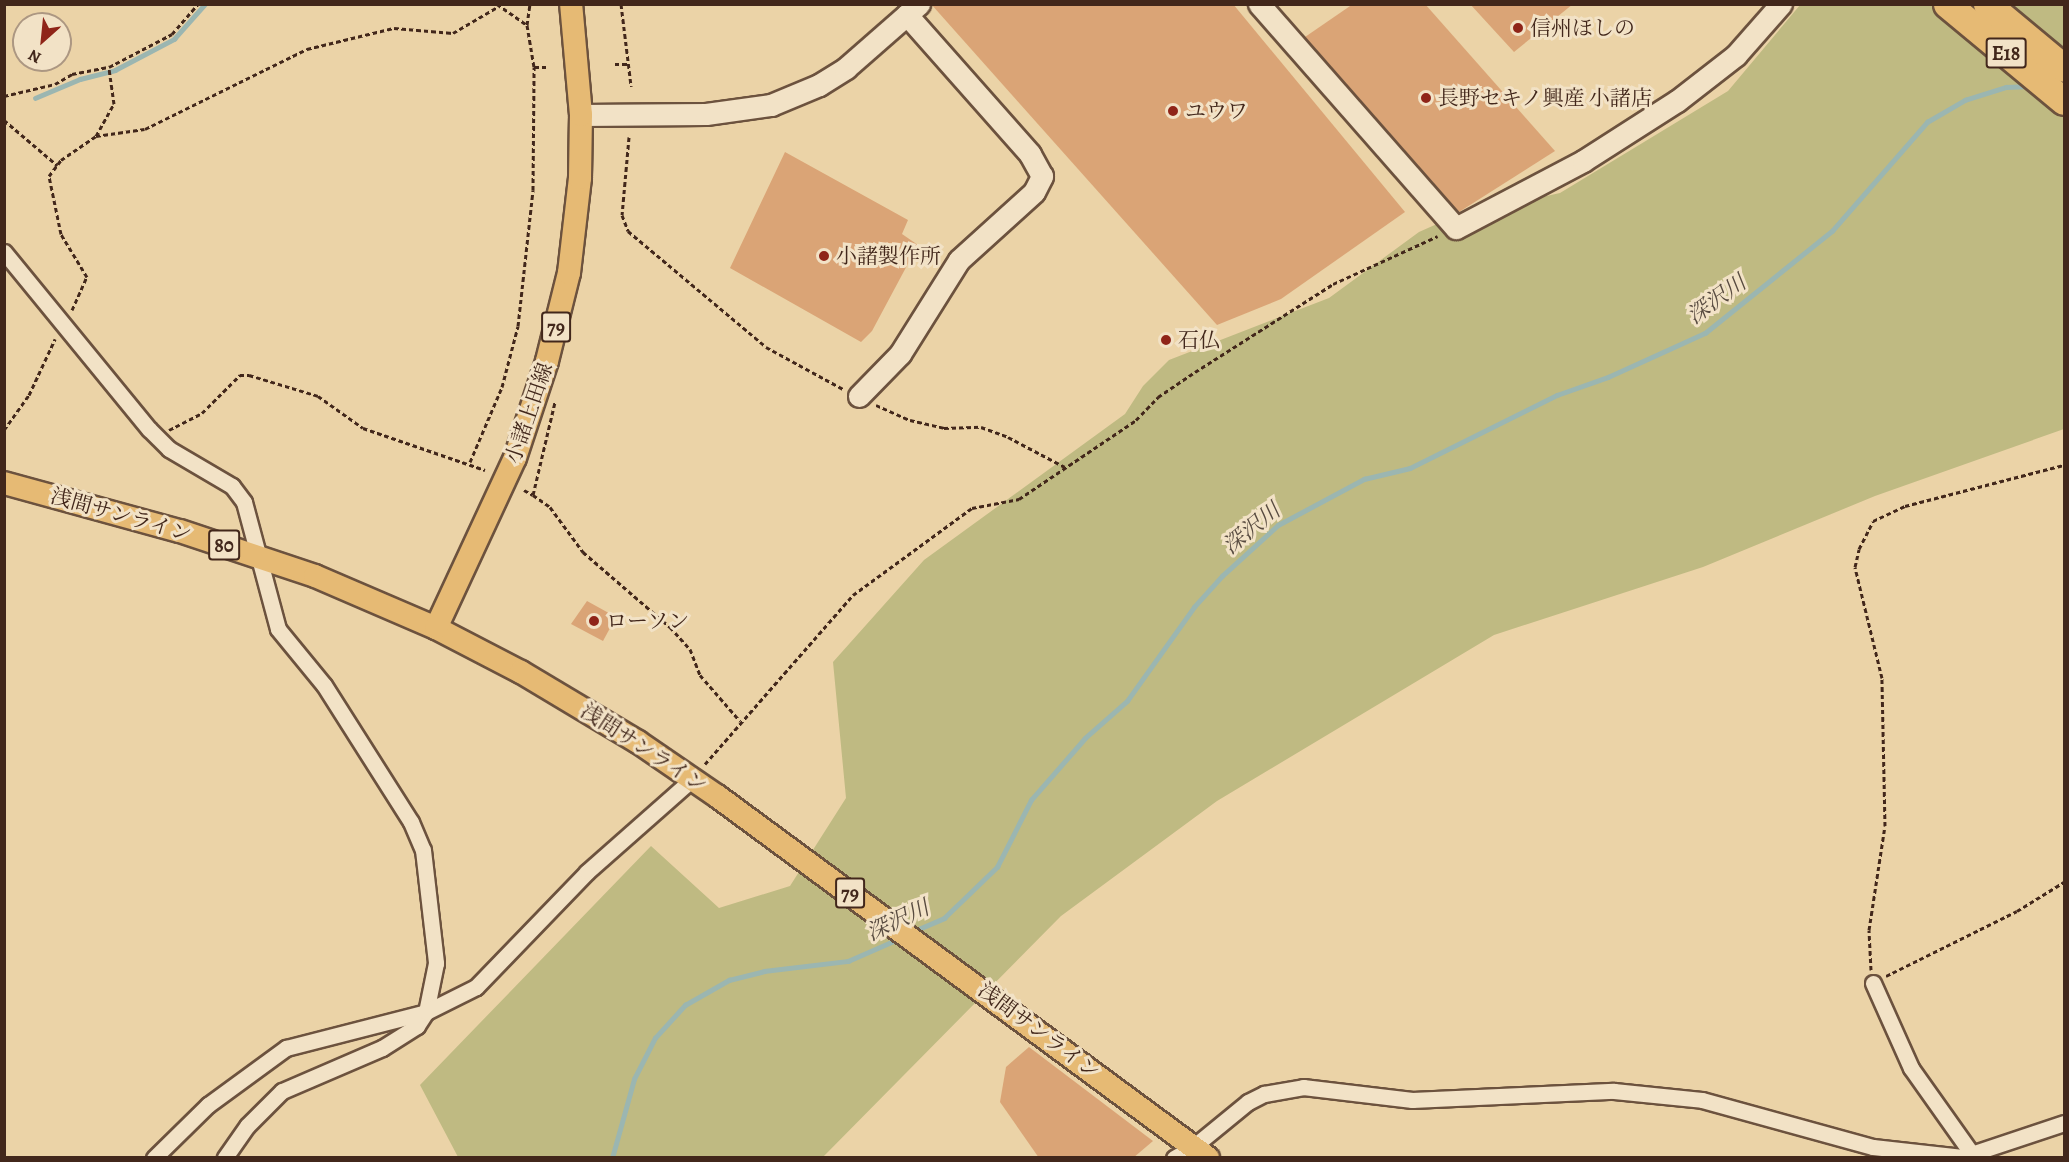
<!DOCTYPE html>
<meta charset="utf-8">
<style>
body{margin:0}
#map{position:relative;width:2069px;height:1162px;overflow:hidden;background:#ebd3a7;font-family:Alegreya,"Noto Serif JP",serif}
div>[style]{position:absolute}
.green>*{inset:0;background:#bfba82}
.stream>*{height:4.5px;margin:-2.25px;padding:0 2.25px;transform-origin:2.25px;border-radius:2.25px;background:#9bb6b1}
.building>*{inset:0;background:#daa476}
.path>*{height:3px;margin-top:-1.5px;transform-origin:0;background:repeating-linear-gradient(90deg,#42271b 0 4.5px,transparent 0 7.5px)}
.roads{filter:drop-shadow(2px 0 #6c523e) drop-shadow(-2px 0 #6c523e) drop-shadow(0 2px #6c523e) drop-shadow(0 -2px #6c523e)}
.street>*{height:15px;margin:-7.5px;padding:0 7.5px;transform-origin:7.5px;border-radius:7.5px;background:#f2e2c6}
.secondary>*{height:21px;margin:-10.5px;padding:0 10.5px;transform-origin:10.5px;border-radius:10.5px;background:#f2e2c6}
.primary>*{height:22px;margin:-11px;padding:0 11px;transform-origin:11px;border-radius:11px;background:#e6ba74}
.highway>*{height:27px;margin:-13.5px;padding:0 13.5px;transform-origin:13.5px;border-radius:13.5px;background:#e6ba74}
.dots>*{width:16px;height:16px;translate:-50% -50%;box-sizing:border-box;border:3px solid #f2e2c6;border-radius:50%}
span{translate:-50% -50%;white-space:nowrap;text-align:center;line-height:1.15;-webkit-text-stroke:6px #f2e2c6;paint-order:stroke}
.shield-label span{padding:2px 4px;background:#f2e2c6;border:2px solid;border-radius:4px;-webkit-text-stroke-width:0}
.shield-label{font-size:20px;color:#42271b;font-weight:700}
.poi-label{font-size:21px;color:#42271b}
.left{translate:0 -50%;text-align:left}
.street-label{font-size:21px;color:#42271b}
.water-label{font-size:22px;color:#584b40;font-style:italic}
.frame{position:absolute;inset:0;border:6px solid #42271b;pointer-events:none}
.north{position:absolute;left:12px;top:12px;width:60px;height:60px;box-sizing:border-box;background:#f2e2c6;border:2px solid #ac9782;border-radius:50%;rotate:207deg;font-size:16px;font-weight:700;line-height:24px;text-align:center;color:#42271b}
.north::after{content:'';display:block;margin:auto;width:21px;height:27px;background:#8f2418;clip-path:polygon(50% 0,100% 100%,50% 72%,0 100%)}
</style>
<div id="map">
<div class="green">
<i style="clip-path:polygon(1800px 5px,2064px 5px,2064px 429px,1875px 496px,1703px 567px,1494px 635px,1217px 801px,1061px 916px,823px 1157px,458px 1157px,420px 1085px,651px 846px,719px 908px,790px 886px,846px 798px,833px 662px,924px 560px,1125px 414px,1143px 386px,1169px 360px,1329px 298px,1419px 232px,1455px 216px,1560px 193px,1728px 91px)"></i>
</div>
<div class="stream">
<i style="left:35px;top:98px;width:49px;rotate:-22.9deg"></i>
<i style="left:80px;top:79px;width:36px;rotate:-14deg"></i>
<i style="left:115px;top:70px;width:67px;rotate:-27.7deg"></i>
<i style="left:174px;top:39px;width:47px;rotate:-48.5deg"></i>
<i style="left:914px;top:931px;width:33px;rotate:-23deg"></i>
<i style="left:944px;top:918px;width:74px;rotate:-43.9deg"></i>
<i style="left:997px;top:867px;width:75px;rotate:-63.1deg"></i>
<i style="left:1031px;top:800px;width:82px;rotate:-48.9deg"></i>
<i style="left:1085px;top:738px;width:56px;rotate:-41.4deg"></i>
<i style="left:1127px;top:701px;width:115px;rotate:-54.5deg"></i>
<i style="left:1194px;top:607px;width:42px;rotate:-47.9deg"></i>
<i style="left:1222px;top:576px;width:76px;rotate:-42.3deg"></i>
<i style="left:1278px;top:525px;width:98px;rotate:-28.1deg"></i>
<i style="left:1364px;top:479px;width:47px;rotate:-13.4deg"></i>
<i style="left:1410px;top:468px;width:164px;rotate:-26.4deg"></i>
<i style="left:1557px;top:395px;width:54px;rotate:-19.4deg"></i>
<i style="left:1608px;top:377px;width:107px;rotate:-24.4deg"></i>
<i style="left:1705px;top:333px;width:163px;rotate:-38.8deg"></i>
<i style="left:1832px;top:231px;width:145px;rotate:-48.9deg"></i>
<i style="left:1927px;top:122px;width:44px;rotate:-30.1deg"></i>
<i style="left:1965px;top:100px;width:43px;rotate:-17.6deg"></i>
<i style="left:2006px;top:87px;width:25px;rotate:-2deg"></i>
<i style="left:612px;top:1158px;width:82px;rotate:-74.4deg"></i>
<i style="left:634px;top:1079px;width:46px;rotate:-62.9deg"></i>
<i style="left:655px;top:1038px;width:45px;rotate:-47.7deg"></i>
<i style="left:685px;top:1005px;width:51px;rotate:-29.6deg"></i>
<i style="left:729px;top:980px;width:36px;rotate:-14deg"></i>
<i style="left:764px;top:971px;width:85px;rotate:-6.8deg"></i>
<i style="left:848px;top:961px;width:55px;rotate:-23.7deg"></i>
</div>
<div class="building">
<i style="clip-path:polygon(931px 4px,1233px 4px,1405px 212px,1281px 299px,1217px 325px)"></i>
<i style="clip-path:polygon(1353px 4px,1425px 4px,1555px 151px,1459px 212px,1305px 37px)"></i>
<i style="clip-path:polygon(1470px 4px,1573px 4px,1514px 52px)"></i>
<i style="clip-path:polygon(785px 152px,908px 220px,902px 234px,918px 245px,872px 331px,861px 342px,730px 268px)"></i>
<i style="clip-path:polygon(587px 601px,616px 617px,603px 641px,571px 624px)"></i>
<i style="clip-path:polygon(1029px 1047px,1153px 1141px,1133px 1158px,1039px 1158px,1000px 1102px,1006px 1067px)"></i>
</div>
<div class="path">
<i style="left:497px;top:4px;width:37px;rotate:35deg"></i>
<i style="left:527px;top:25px;width:43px;rotate:80.5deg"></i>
<i style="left:534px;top:67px;width:14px"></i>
<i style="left:621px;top:4px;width:83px;rotate:83deg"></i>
<i style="left:527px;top:25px;width:21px;rotate:-82deg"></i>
<i style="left:615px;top:64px;width:14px"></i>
<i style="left:4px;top:96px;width:52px;rotate:-13.2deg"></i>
<i style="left:55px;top:84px;width:20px;rotate:-30deg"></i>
<i style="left:72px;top:74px;width:38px;rotate:-11deg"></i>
<i style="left:4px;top:120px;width:70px;rotate:40.3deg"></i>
<i style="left:96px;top:136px;width:37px;rotate:-61deg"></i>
<i style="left:114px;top:104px;width:37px;rotate:-98deg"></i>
<i style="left:109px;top:67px;width:71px;rotate:-27.6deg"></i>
<i style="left:172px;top:34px;width:40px;rotate:-49deg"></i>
<i style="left:629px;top:137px;width:78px;rotate:95.1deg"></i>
<i style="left:622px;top:215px;width:17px;rotate:69deg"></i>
<i style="left:628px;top:231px;width:180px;rotate:40deg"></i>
<i style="left:766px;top:347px;width:88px;rotate:28.6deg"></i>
<i style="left:72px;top:310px;width:36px;rotate:-66deg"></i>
<i style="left:87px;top:277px;width:50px;rotate:-121.2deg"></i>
<i style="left:61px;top:234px;width:59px;rotate:-101.7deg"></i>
<i style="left:49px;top:176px;width:20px;rotate:-53deg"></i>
<i style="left:61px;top:160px;width:42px;rotate:-34.4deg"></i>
<i style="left:96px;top:136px;width:49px;rotate:-8.1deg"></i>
<i style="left:145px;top:129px;width:181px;rotate:-26.3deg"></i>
<i style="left:307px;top:49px;width:89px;rotate:-13.6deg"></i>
<i style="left:394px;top:28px;width:59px;rotate:4.8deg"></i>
<i style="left:453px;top:33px;width:53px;rotate:-30.4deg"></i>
<i style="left:876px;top:405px;width:37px;rotate:24deg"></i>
<i style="left:910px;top:420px;width:35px;rotate:13deg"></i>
<i style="left:944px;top:428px;width:37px;rotate:-2deg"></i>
<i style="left:981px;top:427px;width:29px;rotate:20deg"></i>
<i style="left:1008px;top:437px;width:64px;rotate:27.8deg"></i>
<i style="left:4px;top:430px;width:43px;rotate:-54.5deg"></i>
<i style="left:29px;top:395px;width:62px;rotate:-65.1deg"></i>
<i style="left:169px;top:430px;width:37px;rotate:-27deg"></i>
<i style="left:202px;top:413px;width:54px;rotate:-45deg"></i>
<i style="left:240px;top:375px;width:9px"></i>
<i style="left:249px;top:375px;width:72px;rotate:16.9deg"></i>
<i style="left:318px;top:396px;width:55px;rotate:35.4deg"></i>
<i style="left:363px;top:428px;width:129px;rotate:19deg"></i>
<i style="left:470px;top:462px;width:82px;rotate:-66.9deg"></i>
<i style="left:502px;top:387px;width:63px;rotate:-75.3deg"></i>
<i style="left:518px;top:326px;width:137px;rotate:-83.7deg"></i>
<i style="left:533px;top:190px;width:123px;rotate:-89.5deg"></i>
<i style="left:524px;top:490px;width:10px;rotate:29deg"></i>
<i style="left:533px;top:495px;width:96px;rotate:-76.7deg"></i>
<i style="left:533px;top:495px;width:21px;rotate:35deg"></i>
<i style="left:550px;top:507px;width:56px;rotate:53.7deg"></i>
<i style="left:583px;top:552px;width:115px;rotate:40.8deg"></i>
<i style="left:670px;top:627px;width:30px;rotate:48deg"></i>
<i style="left:690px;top:649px;width:28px;rotate:69deg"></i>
<i style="left:700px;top:675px;width:61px;rotate:49deg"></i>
<i style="left:705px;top:764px;width:225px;rotate:-48.8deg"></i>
<i style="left:853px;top:595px;width:147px;rotate:-36.2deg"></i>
<i style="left:972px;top:508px;width:48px;rotate:-10.8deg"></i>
<i style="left:1019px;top:499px;width:141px;rotate:-34deg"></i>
<i style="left:1136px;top:420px;width:32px;rotate:-46deg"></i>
<i style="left:1158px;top:397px;width:45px;rotate:-34deg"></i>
<i style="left:1195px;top:372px;width:164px;rotate:-32.5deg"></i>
<i style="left:1333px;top:284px;width:115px;rotate:-24.6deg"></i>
<i style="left:1871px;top:970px;width:40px;rotate:-92.9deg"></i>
<i style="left:1869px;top:930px;width:105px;rotate:-81.3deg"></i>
<i style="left:1885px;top:826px;width:148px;rotate:-91.2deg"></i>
<i style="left:1882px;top:678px;width:114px;rotate:-103.7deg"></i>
<i style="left:1855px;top:567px;width:18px;rotate:-77deg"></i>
<i style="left:1859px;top:549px;width:31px;rotate:-63deg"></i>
<i style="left:1873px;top:521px;width:35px;rotate:-25deg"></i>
<i style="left:1905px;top:506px;width:164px;rotate:-14.5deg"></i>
<i style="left:1886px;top:976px;width:146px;rotate:-26.4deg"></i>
<i style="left:2017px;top:911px;width:55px;rotate:-31.7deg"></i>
</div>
<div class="roads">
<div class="street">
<i style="left:4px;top:252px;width:229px;rotate:50.7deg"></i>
<i style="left:149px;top:429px;width:28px;rotate:45deg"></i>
<i style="left:169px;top:449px;width:73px;rotate:30.4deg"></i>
<i style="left:232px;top:486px;width:20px;rotate:53deg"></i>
<i style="left:244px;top:502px;width:131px;rotate:75deg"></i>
<i style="left:278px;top:629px;width:72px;rotate:50.6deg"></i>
<i style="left:324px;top:685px;width:162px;rotate:57.6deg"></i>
<i style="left:411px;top:822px;width:30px;rotate:67deg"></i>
<i style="left:423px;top:850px;width:114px;rotate:83.4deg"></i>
<i style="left:436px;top:963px;width:50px;rotate:101.5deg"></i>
<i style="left:426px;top:1012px;width:17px;rotate:123deg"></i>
<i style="left:417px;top:1026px;width:41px;rotate:147.8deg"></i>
<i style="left:382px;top:1048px;width:109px;rotate:156.7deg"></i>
<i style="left:282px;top:1091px;width:49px;rotate:135deg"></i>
<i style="left:247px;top:1126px;width:39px;rotate:125deg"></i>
<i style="left:1873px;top:983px;width:93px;rotate:65.9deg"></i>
<i style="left:1911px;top:1068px;width:105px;rotate:54.7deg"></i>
<i style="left:154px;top:1158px;width:76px;rotate:-44.5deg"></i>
<i style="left:208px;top:1105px;width:97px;rotate:-36.2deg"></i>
<i style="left:286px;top:1048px;width:145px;rotate:-14.4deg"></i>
<i style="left:426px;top:1012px;width:56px;rotate:-26.6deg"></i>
<i style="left:476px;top:987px;width:160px;rotate:-46deg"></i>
<i style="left:587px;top:872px;width:140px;rotate:-41.5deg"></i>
<i style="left:1174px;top:1158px;width:22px;rotate:-30deg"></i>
<i style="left:1193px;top:1147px;width:71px;rotate:-39.3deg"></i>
<i style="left:1248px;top:1102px;width:18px;rotate:-27deg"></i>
<i style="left:1264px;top:1094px;width:40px;rotate:-10deg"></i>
<i style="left:1303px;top:1087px;width:110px;rotate:6.8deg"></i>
<i style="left:1412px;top:1100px;width:202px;rotate:-2.6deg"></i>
<i style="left:1614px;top:1091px;width:88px;rotate:5.8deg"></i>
<i style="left:1702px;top:1100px;width:177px;rotate:15.4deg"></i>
<i style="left:1873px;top:1147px;width:90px;rotate:6.4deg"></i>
<i style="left:1962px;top:1157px;width:108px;rotate:-18.4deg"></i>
</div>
<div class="secondary">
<i style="left:1259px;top:4px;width:298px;rotate:48.7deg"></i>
<i style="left:1456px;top:228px;width:144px;rotate:-27.8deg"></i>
<i style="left:1583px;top:161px;width:112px;rotate:-32.6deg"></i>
<i style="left:1677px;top:101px;width:75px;rotate:-37.9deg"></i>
<i style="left:1736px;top:55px;width:68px;rotate:-48.6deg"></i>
<i style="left:581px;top:115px;width:125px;rotate:-0.5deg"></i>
<i style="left:706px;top:114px;width:66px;rotate:-7.9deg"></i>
<i style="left:771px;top:105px;width:52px;rotate:-22.6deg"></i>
<i style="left:819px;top:85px;width:32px;rotate:-32deg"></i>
<i style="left:846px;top:68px;width:97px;rotate:-41.2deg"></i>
<i style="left:859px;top:396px;width:59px;rotate:-45.7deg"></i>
<i style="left:900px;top:354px;width:111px;rotate:-57.9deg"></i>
<i style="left:959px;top:260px;width:101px;rotate:-42.2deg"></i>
<i style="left:1034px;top:192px;width:18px;rotate:-63deg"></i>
<i style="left:1042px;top:176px;width:25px;rotate:-119deg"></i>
<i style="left:1030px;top:154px;width:186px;rotate:-131.5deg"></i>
</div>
<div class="primary">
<i style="left:4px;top:483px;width:182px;rotate:15.3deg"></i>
<i style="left:180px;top:531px;width:142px;rotate:18.4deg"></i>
<i style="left:315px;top:576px;width:132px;rotate:23.3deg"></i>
<i style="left:436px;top:628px;width:96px;rotate:27.4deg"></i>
<i style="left:521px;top:672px;width:136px;rotate:30.9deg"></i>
<i style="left:638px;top:742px;width:96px;rotate:34.4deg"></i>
<i style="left:717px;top:796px;width:610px;rotate:36.4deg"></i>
<i style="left:436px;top:628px;width:187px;rotate:-65.1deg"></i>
<i style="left:515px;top:458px;width:102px;rotate:-71.7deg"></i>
<i style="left:547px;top:361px;width:91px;rotate:-76deg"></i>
<i style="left:569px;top:273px;width:96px;rotate:-83.4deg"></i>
<i style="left:580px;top:178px;width:63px;rotate:-89.1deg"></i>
<i style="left:581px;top:115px;width:111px;rotate:-95.1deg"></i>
</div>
<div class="highway">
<i style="left:1947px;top:4px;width:152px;rotate:39.7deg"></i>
<i style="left:1987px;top:4px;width:100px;rotate:39.7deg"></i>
</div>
</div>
<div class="dots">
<i style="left:1518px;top:28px;background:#8f2418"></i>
<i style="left:1426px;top:98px;background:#8f2418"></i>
<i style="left:1173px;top:111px;background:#8f2418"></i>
<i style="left:824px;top:256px;background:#8f2418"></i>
<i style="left:1166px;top:340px;background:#8f2418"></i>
<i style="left:594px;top:621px;background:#8f2418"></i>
</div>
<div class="shield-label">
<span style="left:2006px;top:53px">E18</span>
<span style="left:556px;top:327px">79</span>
<span style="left:224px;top:545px">80</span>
<span style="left:850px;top:893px">79</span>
</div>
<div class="poi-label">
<span class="left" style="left:1530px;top:28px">信州ほしの</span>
<span class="left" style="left:1438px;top:98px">長野セキノ興産 小諸店</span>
<span class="left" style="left:1185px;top:111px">ユウワ</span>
<span class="left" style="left:836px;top:256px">小諸製作所</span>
<span class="left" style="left:1178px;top:340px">石仏</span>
<span class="left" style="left:606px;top:621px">ローソン</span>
</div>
<div class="street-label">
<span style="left:529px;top:413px;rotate:-71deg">小諸上田線</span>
<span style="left:121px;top:515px;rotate:16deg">浅間サンライン</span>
<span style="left:644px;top:748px;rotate:33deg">浅間サンライン</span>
<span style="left:1039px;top:1031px;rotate:37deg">浅間サンライン</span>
</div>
<div class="water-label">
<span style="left:1717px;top:300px;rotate:-36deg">深沢川</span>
<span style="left:1252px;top:529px;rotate:-39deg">深沢川</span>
<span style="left:898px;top:921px;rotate:-25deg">深沢川</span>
</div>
<div class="frame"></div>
<div class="north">N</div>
</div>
